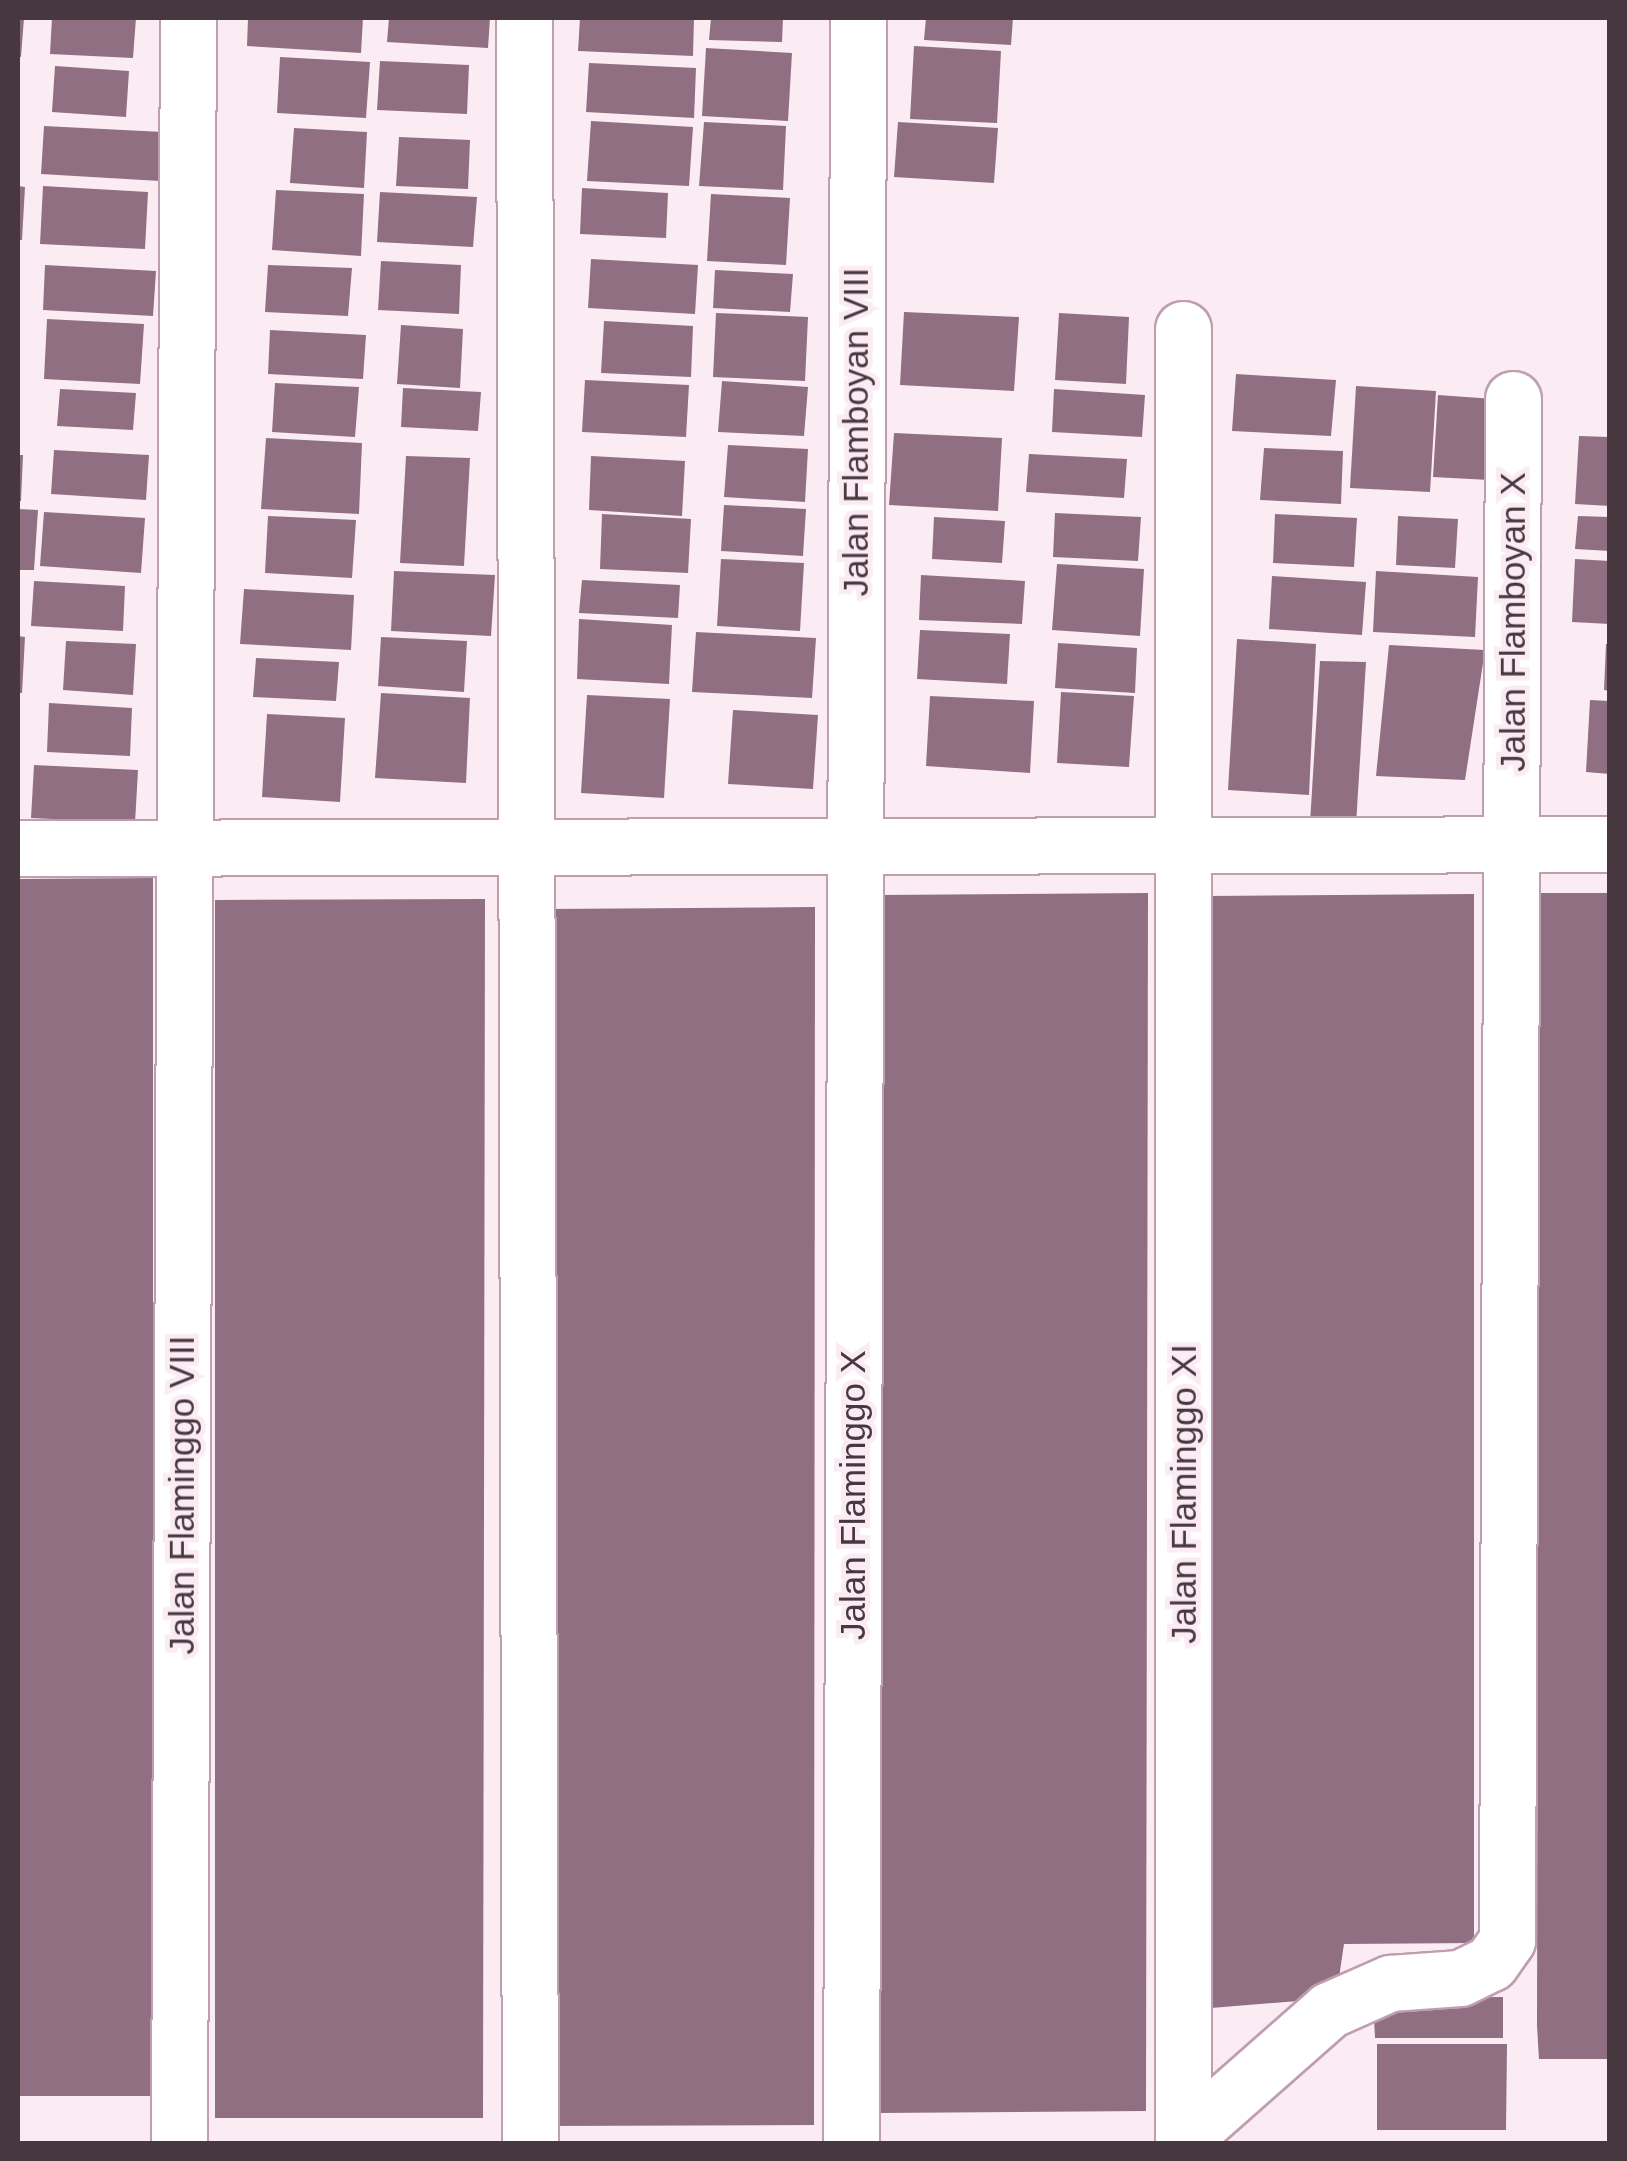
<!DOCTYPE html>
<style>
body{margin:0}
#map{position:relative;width:1627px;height:2161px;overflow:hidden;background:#fbecf4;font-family:Arial,sans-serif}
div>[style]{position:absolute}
.building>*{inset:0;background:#906f82}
.roads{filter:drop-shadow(2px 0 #c09eb1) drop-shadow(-2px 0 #c09eb1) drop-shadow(0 2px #c09eb1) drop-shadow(0 -2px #c09eb1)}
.minor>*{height:55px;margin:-27.5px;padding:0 27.5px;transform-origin:27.5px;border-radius:27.5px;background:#fff}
span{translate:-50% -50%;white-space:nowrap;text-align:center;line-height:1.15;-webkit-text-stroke:10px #fbecf4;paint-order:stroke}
.street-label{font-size:35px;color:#473840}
.frame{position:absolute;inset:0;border:20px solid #473840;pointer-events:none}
</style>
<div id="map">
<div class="building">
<i style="clip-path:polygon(18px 18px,24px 18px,21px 57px,18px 56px)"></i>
<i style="clip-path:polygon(52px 18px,136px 18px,133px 58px,50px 54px)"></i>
<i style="clip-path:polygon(248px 18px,363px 18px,361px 53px,247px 46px)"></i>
<i style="clip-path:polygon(389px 18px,490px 18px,488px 48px,387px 42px)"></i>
<i style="clip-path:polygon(580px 18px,694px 18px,693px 56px,578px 51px)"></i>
<i style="clip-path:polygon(711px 18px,783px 18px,782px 42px,709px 40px)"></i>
<i style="clip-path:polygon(926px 18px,1013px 18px,1011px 45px,924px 40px)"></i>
<i style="clip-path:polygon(914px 46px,1001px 51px,997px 123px,910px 119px)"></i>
<i style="clip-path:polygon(706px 48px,792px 53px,788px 121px,702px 116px)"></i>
<i style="clip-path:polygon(280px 57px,370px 62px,366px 118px,277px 113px)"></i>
<i style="clip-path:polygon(380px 61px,469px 65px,467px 114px,377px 110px)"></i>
<i style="clip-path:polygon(589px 63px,696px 68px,694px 118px,586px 112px)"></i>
<i style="clip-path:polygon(55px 66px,129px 71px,126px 117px,52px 112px)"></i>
<i style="clip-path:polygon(591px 121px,693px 127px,689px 186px,587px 181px)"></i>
<i style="clip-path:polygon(704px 122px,786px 126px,783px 190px,699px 186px)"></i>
<i style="clip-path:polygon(898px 122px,998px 128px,994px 183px,894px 177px)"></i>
<i style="clip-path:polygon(44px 126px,163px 132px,160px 181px,41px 174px)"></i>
<i style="clip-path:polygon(294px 128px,367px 132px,364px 188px,290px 183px)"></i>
<i style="clip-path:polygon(399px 137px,470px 140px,468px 189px,396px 186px)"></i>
<i style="clip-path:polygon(18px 186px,25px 187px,22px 240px,18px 240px)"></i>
<i style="clip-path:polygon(43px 186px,148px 192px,145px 249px,40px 244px)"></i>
<i style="clip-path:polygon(582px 188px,668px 193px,666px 238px,580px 234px)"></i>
<i style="clip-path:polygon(276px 190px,364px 194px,361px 256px,272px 250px)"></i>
<i style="clip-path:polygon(380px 192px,477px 197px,473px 247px,377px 242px)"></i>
<i style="clip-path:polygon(711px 194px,790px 198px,786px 265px,707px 261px)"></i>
<i style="clip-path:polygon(591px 259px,698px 265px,695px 314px,588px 308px)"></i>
<i style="clip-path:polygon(381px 261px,461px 265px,459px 314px,378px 310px)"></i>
<i style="clip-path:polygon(45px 265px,156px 271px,153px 316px,43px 310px)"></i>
<i style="clip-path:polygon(268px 265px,352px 268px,348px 316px,265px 312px)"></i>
<i style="clip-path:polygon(715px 270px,793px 274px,790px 312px,713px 308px)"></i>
<i style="clip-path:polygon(904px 312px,1019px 317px,1014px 391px,900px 385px)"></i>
<i style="clip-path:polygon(716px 313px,808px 317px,805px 381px,713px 377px)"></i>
<i style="clip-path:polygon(1059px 313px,1129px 317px,1126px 384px,1055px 380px)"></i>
<i style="clip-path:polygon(47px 319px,144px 324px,140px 384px,44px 379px)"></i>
<i style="clip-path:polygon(604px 321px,693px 326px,691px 377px,601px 373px)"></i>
<i style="clip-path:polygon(401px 325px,463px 329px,460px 388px,397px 384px)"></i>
<i style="clip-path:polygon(270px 330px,366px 335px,363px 379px,268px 374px)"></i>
<i style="clip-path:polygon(1236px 374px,1336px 380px,1331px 436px,1232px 431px)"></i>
<i style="clip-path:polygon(585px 380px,689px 385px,686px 437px,582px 432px)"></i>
<i style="clip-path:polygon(722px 381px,808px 387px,804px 436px,718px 432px)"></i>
<i style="clip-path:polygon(275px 383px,359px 387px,355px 437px,272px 432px)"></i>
<i style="clip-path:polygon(1356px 386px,1436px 391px,1430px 492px,1350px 488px)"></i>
<i style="clip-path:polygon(403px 388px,481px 392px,478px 431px,401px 427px)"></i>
<i style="clip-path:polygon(60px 389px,136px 393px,133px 430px,57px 426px)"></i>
<i style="clip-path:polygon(1054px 389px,1145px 395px,1142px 437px,1052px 432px)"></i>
<i style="clip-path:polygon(1438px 395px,1494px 399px,1489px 480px,1433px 477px)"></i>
<i style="clip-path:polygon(894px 433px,1002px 438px,998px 511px,889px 505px)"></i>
<i style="clip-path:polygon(1579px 436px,1610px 437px,1610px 506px,1575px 504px)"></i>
<i style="clip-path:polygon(266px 438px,362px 443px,359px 514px,261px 509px)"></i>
<i style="clip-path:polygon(728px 445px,808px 449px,805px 502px,724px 497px)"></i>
<i style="clip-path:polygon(1264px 448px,1343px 451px,1341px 504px,1260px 500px)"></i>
<i style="clip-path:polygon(54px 450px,149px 455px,146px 500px,51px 494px)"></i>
<i style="clip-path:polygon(1029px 454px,1127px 459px,1124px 498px,1026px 492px)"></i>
<i style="clip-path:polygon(18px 455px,23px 455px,21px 501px,18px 501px)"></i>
<i style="clip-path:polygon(406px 456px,470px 458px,464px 566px,400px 563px)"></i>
<i style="clip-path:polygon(591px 456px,685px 461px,682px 516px,589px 510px)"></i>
<i style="clip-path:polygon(724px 505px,806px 509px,803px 556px,721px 551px)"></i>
<i style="clip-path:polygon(18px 509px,38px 510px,34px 570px,18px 570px)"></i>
<i style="clip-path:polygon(44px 512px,145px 518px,141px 573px,40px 566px)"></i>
<i style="clip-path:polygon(1055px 513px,1141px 517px,1138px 561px,1053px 557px)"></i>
<i style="clip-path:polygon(602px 514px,691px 519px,688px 573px,600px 569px)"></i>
<i style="clip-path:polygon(1275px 514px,1357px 518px,1354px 567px,1273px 563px)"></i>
<i style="clip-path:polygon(268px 516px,356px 520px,352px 578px,265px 573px)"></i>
<i style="clip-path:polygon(1398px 516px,1458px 519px,1455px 568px,1396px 565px)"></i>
<i style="clip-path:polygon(1578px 516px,1610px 517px,1610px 551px,1575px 549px)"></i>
<i style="clip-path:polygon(934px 517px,1005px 521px,1002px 563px,932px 559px)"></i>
<i style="clip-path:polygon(721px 559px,804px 563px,800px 631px,717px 626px)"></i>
<i style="clip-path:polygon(1575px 559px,1610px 561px,1610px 624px,1572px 622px)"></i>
<i style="clip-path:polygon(1057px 564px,1144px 569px,1140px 636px,1052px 630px)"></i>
<i style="clip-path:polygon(394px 571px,495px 575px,491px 636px,391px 631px)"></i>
<i style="clip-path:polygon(1376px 571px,1478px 577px,1475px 637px,1373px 632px)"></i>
<i style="clip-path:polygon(921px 575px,1025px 581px,1022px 624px,919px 620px)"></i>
<i style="clip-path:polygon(1272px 576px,1366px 582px,1362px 635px,1269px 629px)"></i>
<i style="clip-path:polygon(582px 580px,680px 585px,678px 618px,579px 613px)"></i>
<i style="clip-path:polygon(34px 581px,125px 586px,123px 631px,31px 626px)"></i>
<i style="clip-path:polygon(244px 589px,354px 595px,351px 650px,240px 644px)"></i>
<i style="clip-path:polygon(579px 619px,672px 625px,669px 684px,577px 679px)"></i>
<i style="clip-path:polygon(920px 630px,1010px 634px,1007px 684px,917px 679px)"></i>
<i style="clip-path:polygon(696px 632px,816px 638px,812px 698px,692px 692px)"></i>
<i style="clip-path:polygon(18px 636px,25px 637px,22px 693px,18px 693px)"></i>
<i style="clip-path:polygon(381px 637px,467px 641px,464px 692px,378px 686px)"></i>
<i style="clip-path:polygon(1237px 639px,1316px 644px,1309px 795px,1228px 790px)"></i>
<i style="clip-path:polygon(66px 641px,136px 644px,133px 695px,63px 690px)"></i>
<i style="clip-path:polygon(1058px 643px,1137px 648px,1135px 693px,1055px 688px)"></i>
<i style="clip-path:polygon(1606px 644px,1610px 644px,1610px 691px,1604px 690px)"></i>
<i style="clip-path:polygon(1389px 645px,1485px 650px,1465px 780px,1376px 776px)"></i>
<i style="clip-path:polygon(256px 658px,339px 662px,336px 701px,253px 697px)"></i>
<i style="clip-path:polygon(1320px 661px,1366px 662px,1356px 825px,1310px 823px)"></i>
<i style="clip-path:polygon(1061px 692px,1134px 696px,1129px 767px,1057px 763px)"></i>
<i style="clip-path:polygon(381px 693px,470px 698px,466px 783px,375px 778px)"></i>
<i style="clip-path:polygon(587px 695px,670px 699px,664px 798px,581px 793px)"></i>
<i style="clip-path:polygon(930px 696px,1034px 701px,1030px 773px,926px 766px)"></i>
<i style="clip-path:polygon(1590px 700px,1610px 701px,1610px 774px,1586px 772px)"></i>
<i style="clip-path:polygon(49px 703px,132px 708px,130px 756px,47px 752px)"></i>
<i style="clip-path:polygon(733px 710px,818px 715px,813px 789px,728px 784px)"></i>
<i style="clip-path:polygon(267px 714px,345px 718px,340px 802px,262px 797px)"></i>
<i style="clip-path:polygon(34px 765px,138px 770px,135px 823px,31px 818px)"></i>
<i style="clip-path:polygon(153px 878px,153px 2096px,18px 2096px,18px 879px)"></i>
<i style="clip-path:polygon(1148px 893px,1146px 2111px,878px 2113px,879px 895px)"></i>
<i style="clip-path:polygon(1539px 893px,1610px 893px,1610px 2059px,1539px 2059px,1537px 2026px)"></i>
<i style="clip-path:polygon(1474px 894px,1474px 1943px,1344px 1944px,1336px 1998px,1211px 2008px,1206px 896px)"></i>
<i style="clip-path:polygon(485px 899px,483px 2118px,215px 2118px,215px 900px)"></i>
<i style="clip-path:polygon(815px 907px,814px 2125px,546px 2126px,547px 909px)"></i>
<i style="clip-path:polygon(1503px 1997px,1503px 2038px,1375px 2038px,1373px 1998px)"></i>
<i style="clip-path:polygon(1377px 2044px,1507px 2044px,1506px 2130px,1377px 2130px)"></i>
</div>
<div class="roads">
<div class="minor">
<i style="left:524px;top:18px;width:2126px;rotate:89.84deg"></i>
<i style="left:1183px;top:329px;width:1815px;rotate:90deg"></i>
<i style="left:18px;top:848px;width:1592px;rotate:-0.14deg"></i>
<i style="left:1184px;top:2138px;width:193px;rotate:-41.4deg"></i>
<i style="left:1329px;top:2010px;width:67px;rotate:-23.9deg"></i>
<i style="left:1390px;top:1983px;width:70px;rotate:-4.1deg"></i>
<i style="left:1460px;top:1978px;width:34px;rotate:-26deg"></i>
<i style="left:1491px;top:1963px;width:28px;rotate:-55deg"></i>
<i style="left:1507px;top:1940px;width:1541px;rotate:-89.78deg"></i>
<i style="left:179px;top:2144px;width:2126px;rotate:-89.76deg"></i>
<i style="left:851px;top:2144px;width:2126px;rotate:-89.81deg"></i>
</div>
</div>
<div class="street-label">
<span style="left:856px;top:432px;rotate:-90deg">Jalan Flamboyan VIII</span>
<span style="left:1513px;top:622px;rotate:-90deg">Jalan Flamboyan X</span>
<span style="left:1184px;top:1494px;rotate:-90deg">Jalan Flaminggo XI</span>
<span style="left:182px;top:1495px;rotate:-90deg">Jalan Flaminggo VIII</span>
<span style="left:853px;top:1495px;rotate:-90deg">Jalan Flaminggo X</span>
</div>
<div class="frame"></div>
</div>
